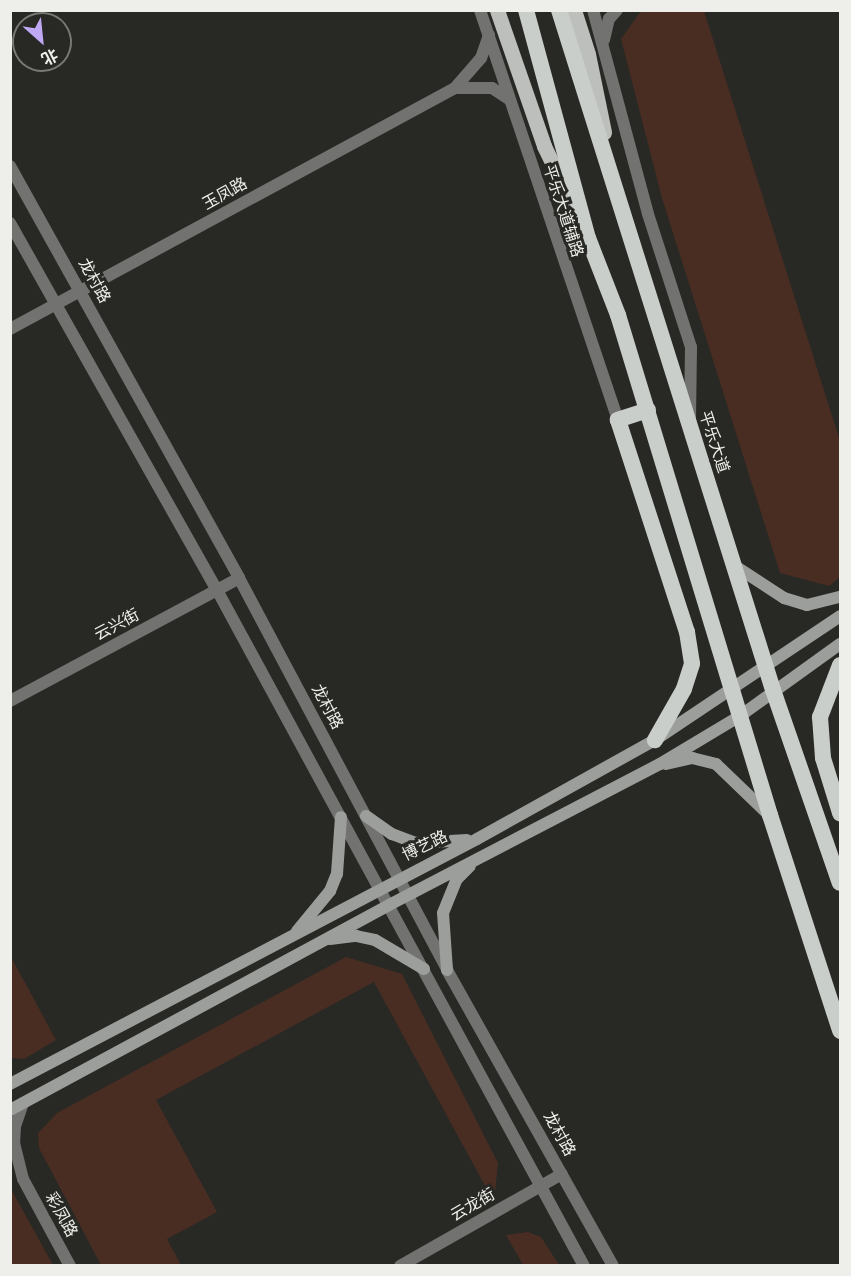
<!DOCTYPE html>
<meta charset="utf-8">
<style>
body{margin:0}
#map{position:relative;width:851px;height:1276px;overflow:hidden;background:#282924;font-family:Bitter,"Noto Sans SC",serif}
div>[style]{position:absolute}
.green>*{inset:0;background:#492d23}
.minor>*{height:12px;margin:-6px;padding:0 6px;transform-origin:6px;border-radius:6px;background:#727371}
.tertiary>*{height:12px;margin:-6px;padding:0 6px;transform-origin:6px;border-radius:6px;background:#727371}
.secondary>*{height:12px;margin:-6px;padding:0 6px;transform-origin:6px;border-radius:6px;background:#9b9e9b}
.primary>*{height:15px;margin:-7.5px;padding:0 7.5px;transform-origin:7.5px;border-radius:7.5px;background:#bcbfbb}
.trunk>*{height:16px;margin:-8px;padding:0 8px;transform-origin:8px;border-radius:8px;background:#caceca}
span{translate:-50% -50%;white-space:nowrap;text-align:center;line-height:1.15;-webkit-text-stroke:6px #282924;paint-order:stroke}
.street-label{font-size:16px;color:#eeeeeb}
.frame{position:absolute;inset:0;border:12px solid #eeeeeb;pointer-events:none}
.north{position:absolute;left:12px;top:12px;width:60px;height:60px;box-sizing:border-box;background:#282924;border:2px solid #777874;border-radius:50%;rotate:153deg;font-size:16px;font-weight:700;line-height:24px;text-align:center;color:#eeeeeb}
.north::after{content:'';display:block;margin:auto;width:21px;height:27px;background:#bfa9f4;clip-path:polygon(50% 0,100% 100%,50% 72%,0 100%)}
</style>
<div id="map">
<div class="green">
<i style="clip-path:polygon(641px 11px,704px 11px,840px 441px,840px 577px,829px 586px,780px 573px,662px 198px,621px 39px)"></i>
<i style="clip-path:polygon(10px 955px,56px 1040px,24px 1059px,11px 1058px)"></i>
<i style="clip-path:polygon(346px 957px,402px 974px,498px 1163px,494px 1202px,374px 982px,156px 1100px,217px 1212px,167px 1239px,181px 1265px,101px 1265px,39px 1148px,38px 1133px,57px 1113px)"></i>
<i style="clip-path:polygon(11px 1189px,53px 1265px,11px 1265px)"></i>
<i style="clip-path:polygon(528px 1232px,541px 1237px,559px 1265px,523px 1265px,506px 1235px)"></i>
</div>
<div class="minor">
<i style="left:489px;top:35px;width:24px;rotate:109deg"></i>
<i style="left:481px;top:58px;width:40px;rotate:131deg"></i>
<i style="left:455px;top:88px;width:37px"></i>
<i style="left:492px;top:88px;width:20px;rotate:33deg"></i>
<i style="left:604px;top:40px;width:22px;rotate:-77deg"></i>
<i style="left:609px;top:19px;width:12px;rotate:-48deg"></i>
<i style="left:10px;top:329px;width:506px;rotate:-28.44deg"></i>
<i style="left:10px;top:701px;width:260px;rotate:-28.2deg"></i>
<i style="left:23px;top:1103px;width:24px;rotate:109deg"></i>
<i style="left:15px;top:1126px;width:17px;rotate:93deg"></i>
<i style="left:14px;top:1143px;width:37px;rotate:76deg"></i>
<i style="left:23px;top:1179px;width:99px;rotate:61.6deg"></i>
<i style="left:400px;top:1266px;width:186px;rotate:-29.6deg"></i>
</div>
<div class="tertiary">
<i style="left:480px;top:10px;width:433px;rotate:71.4deg"></i>
<i style="left:593px;top:10px;width:211px;rotate:74.9deg"></i>
<i style="left:648px;top:214px;width:140px;rotate:72.1deg"></i>
<i style="left:691px;top:347px;width:70px;rotate:90.8deg"></i>
<i style="left:10px;top:166px;width:471px;rotate:60.9deg"></i>
<i style="left:239px;top:578px;width:444px;rotate:62deg"></i>
<i style="left:447px;top:970px;width:339px;rotate:60.7deg"></i>
<i style="left:10px;top:223px;width:421px;rotate:60.6deg"></i>
<i style="left:217px;top:590px;width:769px;rotate:61.5deg"></i>
</div>
<div class="secondary">
<i style="left:735px;top:566px;width:59px;rotate:33.1deg"></i>
<i style="left:784px;top:598px;width:24px;rotate:17deg"></i>
<i style="left:807px;top:605px;width:34px;rotate:-14deg"></i>
<i style="left:666px;top:764px;width:27px;rotate:-13deg"></i>
<i style="left:692px;top:758px;width:25px;rotate:14deg"></i>
<i style="left:716px;top:764px;width:72px;rotate:43.9deg"></i>
<i style="left:366px;top:816px;width:32px;rotate:35deg"></i>
<i style="left:392px;top:834px;width:25px;rotate:21deg"></i>
<i style="left:415px;top:843px;width:52px;rotate:-3.3deg"></i>
<i style="left:297px;top:931px;width:52px;rotate:-50.5deg"></i>
<i style="left:330px;top:891px;width:18px;rotate:-68deg"></i>
<i style="left:337px;top:874px;width:57px;rotate:-86deg"></i>
<i style="left:330px;top:939px;width:26px;rotate:-7deg"></i>
<i style="left:356px;top:936px;width:19px;rotate:12deg"></i>
<i style="left:375px;top:940px;width:57px;rotate:30.6deg"></i>
<i style="left:447px;top:970px;width:57px;rotate:-94deg"></i>
<i style="left:443px;top:913px;width:37px;rotate:-68deg"></i>
<i style="left:457px;top:879px;width:18px;rotate:-45deg"></i>
<i style="left:10px;top:1084px;width:527px;rotate:-27.68deg"></i>
<i style="left:477px;top:839px;width:204px;rotate:-29.1deg"></i>
<i style="left:655px;top:740px;width:223px;rotate:-33.8deg"></i>
<i style="left:10px;top:1110px;width:431px;rotate:-28.4deg"></i>
<i style="left:389px;top:905px;width:305px;rotate:-27.5deg"></i>
<i style="left:660px;top:764px;width:93px;rotate:-31deg"></i>
<i style="left:740px;top:716px;width:123px;rotate:-35.8deg"></i>
</div>
<div class="primary">
<i style="left:497px;top:10px;width:144px;rotate:70.9deg"></i>
<i style="left:544px;top:146px;width:76px;rotate:64.1deg"></i>
<i style="left:574px;top:10px;width:46px;rotate:72.3deg"></i>
<i style="left:588px;top:54px;width:80px;rotate:78.4deg"></i>
</div>
<div class="trunk">
<i style="left:526px;top:10px;width:236px;rotate:74.8deg"></i>
<i style="left:588px;top:238px;width:83px;rotate:68.7deg"></i>
<i style="left:618px;top:315px;width:523px;rotate:73.09deg"></i>
<i style="left:770px;top:815px;width:227px;rotate:72deg"></i>
<i style="left:559px;top:10px;width:713px;rotate:72.53deg"></i>
<i style="left:773px;top:690px;width:204px;rotate:70.9deg"></i>
<i style="left:648px;top:410px;width:32px;rotate:162deg"></i>
<i style="left:618px;top:420px;width:223px;rotate:72deg"></i>
<i style="left:687px;top:632px;width:32px;rotate:81deg"></i>
<i style="left:692px;top:664px;width:26px;rotate:108deg"></i>
<i style="left:684px;top:689px;width:59px;rotate:119.6deg"></i>
<i style="left:840px;top:665px;width:56px;rotate:111deg"></i>
<i style="left:820px;top:717px;width:41px;rotate:85.8deg"></i>
<i style="left:823px;top:758px;width:58px;rotate:72.8deg"></i>
</div>
<div class="street-label">
<span style="left:225px;top:194px;rotate:-29deg">玉凤路</span>
<span style="left:563px;top:211px;rotate:72deg">平乐大道辅路</span>
<span style="left:94px;top:281px;rotate:61deg">龙村路</span>
<span style="left:714px;top:442px;rotate:72deg">平乐大道</span>
<span style="left:117px;top:625px;rotate:-28deg">云兴街</span>
<span style="left:327px;top:707px;rotate:62deg">龙村路</span>
<span style="left:425px;top:846px;rotate:-26deg">博艺路</span>
<span style="left:559px;top:1134px;rotate:61deg">龙村路</span>
<span style="left:473px;top:1205px;rotate:-30deg">云龙街</span>
<span style="left:61px;top:1215px;rotate:61deg">彩凤路</span>
</div>
<div class="frame"></div>
<div class="north">北</div>
</div>
